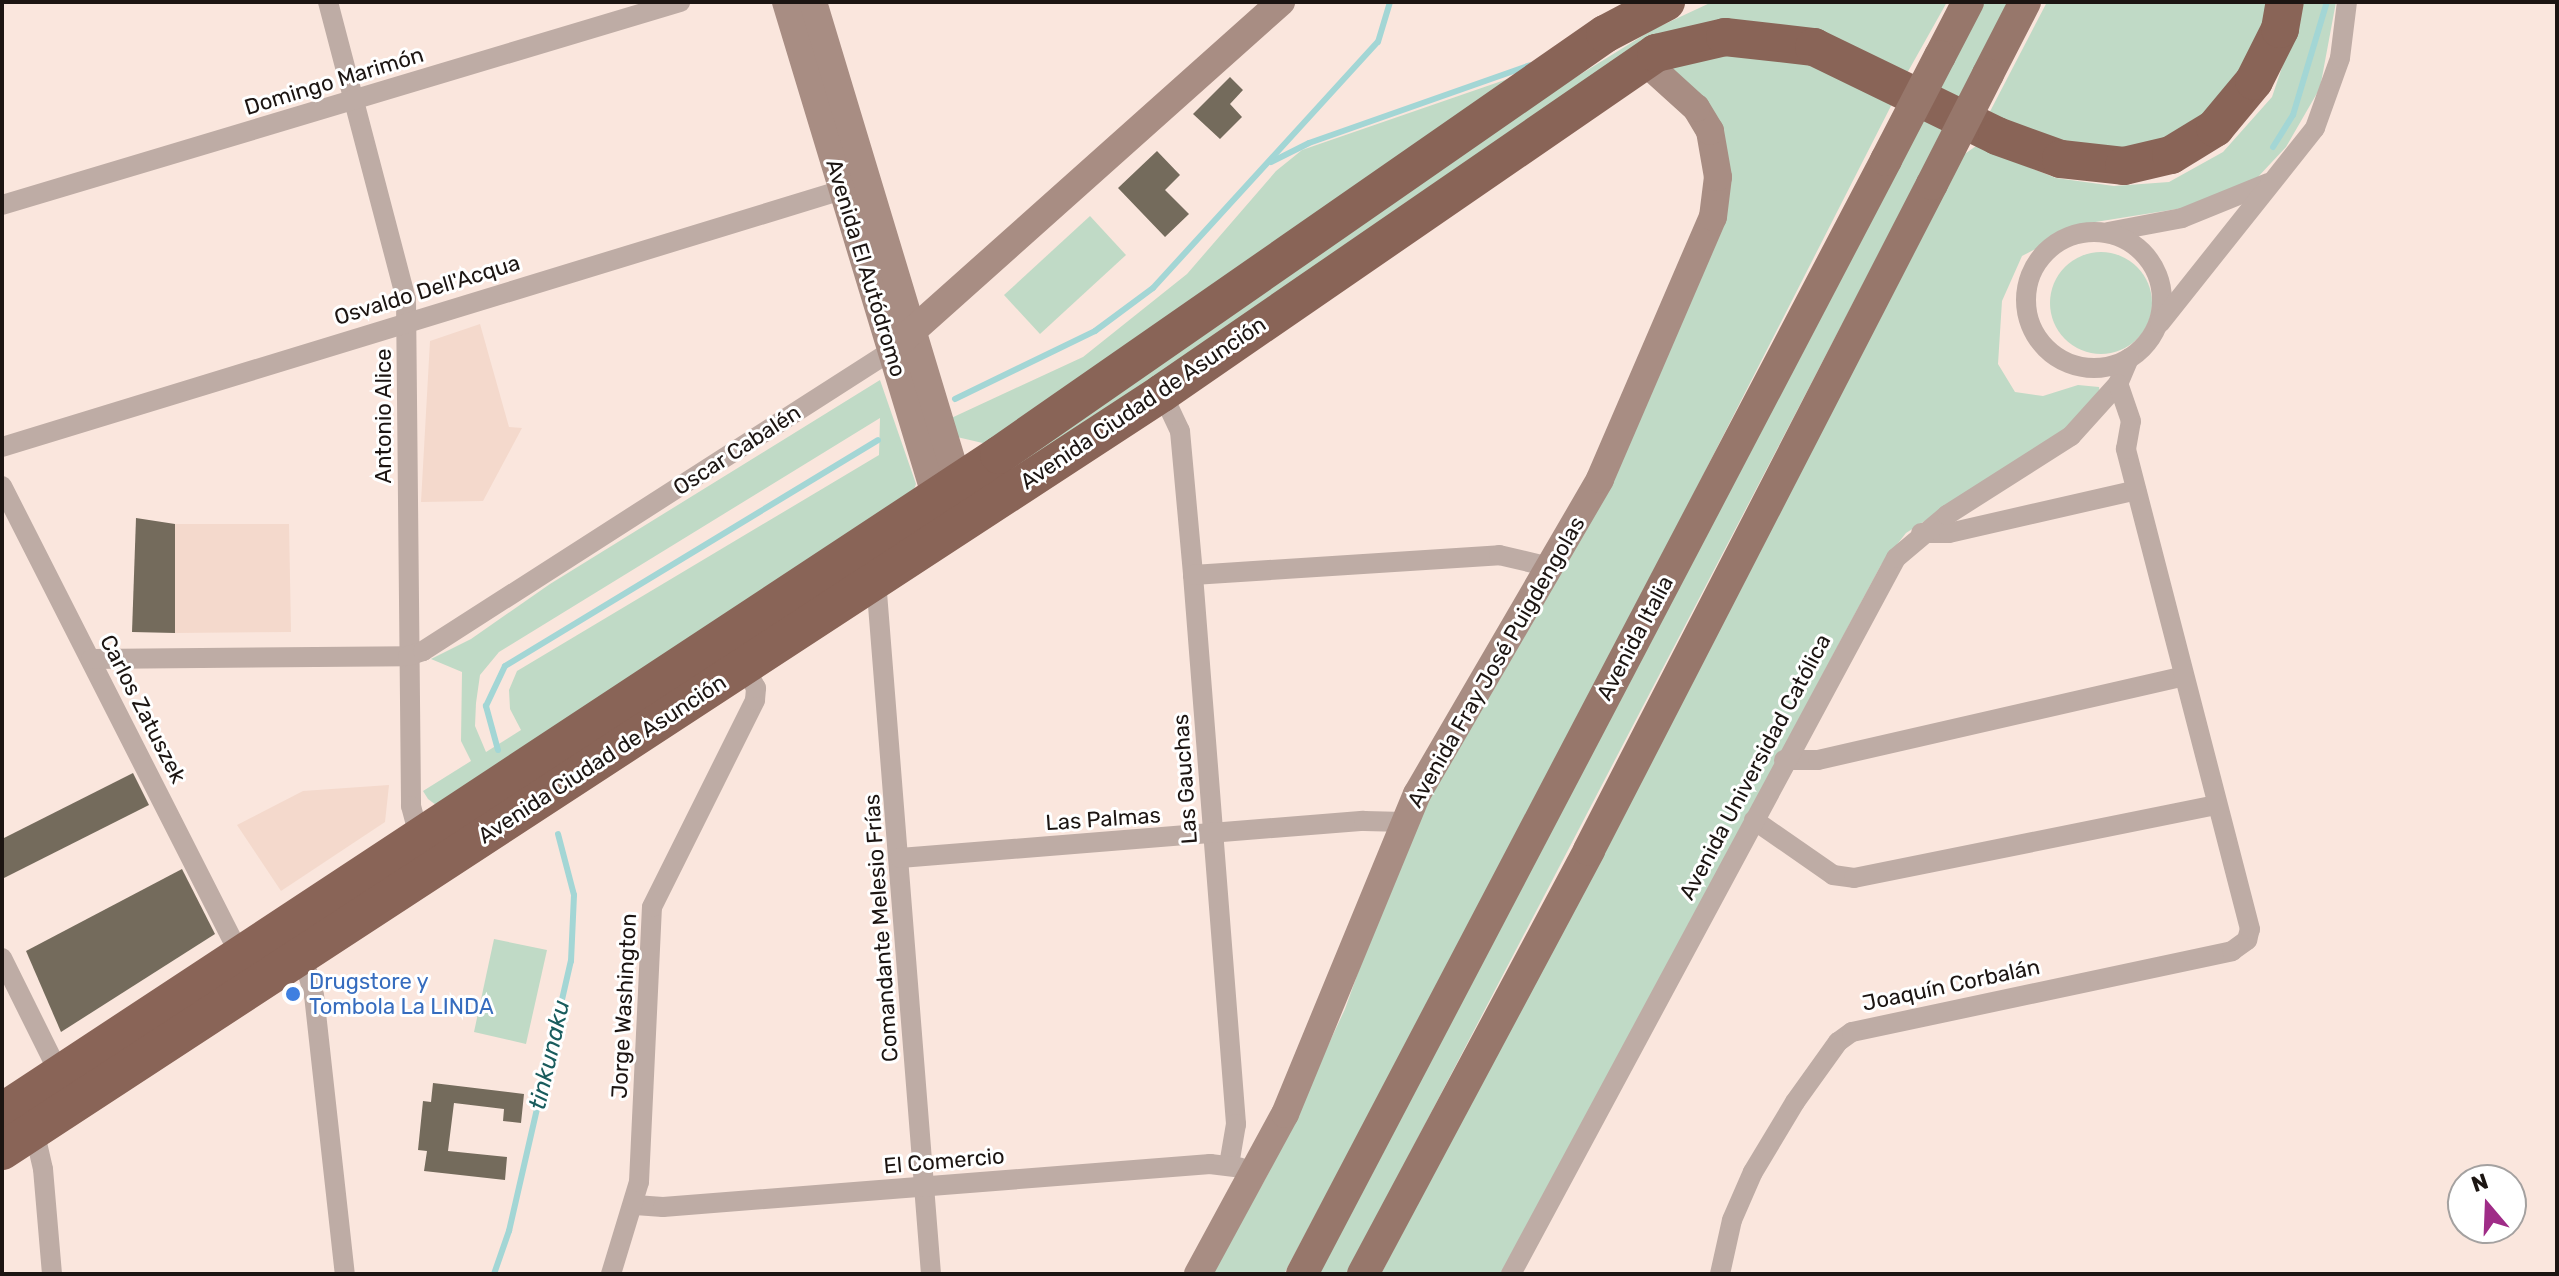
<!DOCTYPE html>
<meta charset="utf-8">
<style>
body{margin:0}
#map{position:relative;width:2559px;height:1276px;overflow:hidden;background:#fae6dd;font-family:Rubik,sans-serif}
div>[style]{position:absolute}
.built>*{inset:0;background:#f4d9cc}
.green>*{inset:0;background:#c0dac6}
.round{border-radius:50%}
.stream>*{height:6px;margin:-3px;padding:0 3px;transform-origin:3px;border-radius:3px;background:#a3d6d5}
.building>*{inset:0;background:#746b5c}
.street>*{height:20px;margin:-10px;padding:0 10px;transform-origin:10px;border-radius:10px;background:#beaca5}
.street>.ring{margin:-10px;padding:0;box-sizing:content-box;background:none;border:20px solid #beaca5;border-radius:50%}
.secondary>*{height:28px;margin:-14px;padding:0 14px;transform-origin:14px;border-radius:14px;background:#a88d83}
.primary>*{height:32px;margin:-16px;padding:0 16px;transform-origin:16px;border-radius:16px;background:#97776b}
.highway>*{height:38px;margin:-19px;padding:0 19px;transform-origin:19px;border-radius:19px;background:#896457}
.primary-bridge>*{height:32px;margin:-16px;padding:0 16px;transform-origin:16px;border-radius:16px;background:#97776b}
.dots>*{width:22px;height:22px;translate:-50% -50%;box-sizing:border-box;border:4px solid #fff;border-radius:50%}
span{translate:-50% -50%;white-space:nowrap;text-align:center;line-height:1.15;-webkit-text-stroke:6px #fff;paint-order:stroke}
.street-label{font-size:22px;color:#1c1512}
.shop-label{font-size:22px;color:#366cbe}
.left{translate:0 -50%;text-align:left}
.water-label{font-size:24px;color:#185c5d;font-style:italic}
.frame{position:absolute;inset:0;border:4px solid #1c1512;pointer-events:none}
.north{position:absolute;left:2447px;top:1164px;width:80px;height:80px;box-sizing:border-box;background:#fff;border:2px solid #a4a1a0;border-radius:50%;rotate:341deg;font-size:22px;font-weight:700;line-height:32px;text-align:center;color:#1c1512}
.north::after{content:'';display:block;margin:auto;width:28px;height:36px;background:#9f2c87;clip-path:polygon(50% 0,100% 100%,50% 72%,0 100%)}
</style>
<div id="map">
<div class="built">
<i style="clip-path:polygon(480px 324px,509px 427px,522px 428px,483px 501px,421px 502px,430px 341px)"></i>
<i style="clip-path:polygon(175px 524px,289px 524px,291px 632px,175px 633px)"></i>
<i style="clip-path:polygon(389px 785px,385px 822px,281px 891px,237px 825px,303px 791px)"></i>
</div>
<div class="green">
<i style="clip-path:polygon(1712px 2px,1947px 2px,1901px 84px,1716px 34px,980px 499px,972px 488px,1568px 82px,1652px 30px)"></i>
<i style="clip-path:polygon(1982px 2px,2010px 2px,1347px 1274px,1319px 1274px)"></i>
<i style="clip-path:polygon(2047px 2px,2274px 2px,2216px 118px,2111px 163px,1984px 123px)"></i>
<i style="clip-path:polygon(2304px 2px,2336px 2px,2320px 88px,2286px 147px,2257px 178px,2208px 204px,2083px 224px,2022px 256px,2002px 301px,1998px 364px,2015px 392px,2043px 396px,2078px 385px,2099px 387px,2100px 396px,2065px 431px,1906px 533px,1881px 565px,1503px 1274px,1381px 1274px,1959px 158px,1976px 146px,2056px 178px,2114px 186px,2169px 182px,2223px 152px,2272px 97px)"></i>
<i style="clip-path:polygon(1769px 53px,1831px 71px,1893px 102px,1581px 715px,1284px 1274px,1211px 1274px,1267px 1176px,1345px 1009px,1407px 836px,1729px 193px,1660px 70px,1704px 55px)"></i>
<i style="clip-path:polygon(1522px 74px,987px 444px,957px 437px,947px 420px,1083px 357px,1187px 274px,1276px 171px,1302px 150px)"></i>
<i style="clip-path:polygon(1090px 216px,1126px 255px,1040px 334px,1004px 295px)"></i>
<i class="round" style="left:2050px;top:252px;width:102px;height:102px"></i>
<i style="clip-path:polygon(evenodd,880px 380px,916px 484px,910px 500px,436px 805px,428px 799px,423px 791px,471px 761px,461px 741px,462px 672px,431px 659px,471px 639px,550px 584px,880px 380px,880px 418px,879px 455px,517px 671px,509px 690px,510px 709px,521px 730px,486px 752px,475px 726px,476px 703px,480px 675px,499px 652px,880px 418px)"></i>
<i style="clip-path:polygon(494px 939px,547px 950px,526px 1044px,474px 1032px)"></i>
</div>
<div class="stream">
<i style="left:2273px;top:147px;width:38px;rotate:-58deg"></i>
<i style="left:2293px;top:115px;width:118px;rotate:-73.3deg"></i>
<i style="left:1271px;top:162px;width:42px;rotate:-26.6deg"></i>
<i style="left:1309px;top:143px;width:234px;rotate:-19.4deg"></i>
<i style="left:955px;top:399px;width:156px;rotate:-25.9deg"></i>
<i style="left:1095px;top:331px;width:72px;rotate:-36.6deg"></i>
<i style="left:1153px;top:288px;width:333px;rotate:-47.6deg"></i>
<i style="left:1378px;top:42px;width:42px;rotate:-73.3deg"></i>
<i style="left:498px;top:750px;width:46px;rotate:-105.3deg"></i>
<i style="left:486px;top:706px;width:44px;rotate:-64.6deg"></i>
<i style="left:505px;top:666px;width:436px;rotate:-31.2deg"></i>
<i style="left:494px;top:1274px;width:46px;rotate:-70.8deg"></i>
<i style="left:509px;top:1231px;width:277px;rotate:-77.1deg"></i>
<i style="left:571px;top:961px;width:66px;rotate:-87.4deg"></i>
<i style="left:574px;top:895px;width:63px;rotate:-104.7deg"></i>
</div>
<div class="building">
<i style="clip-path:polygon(1230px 77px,1243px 90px,1230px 104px,1242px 117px,1220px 139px,1193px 114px)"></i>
<i style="clip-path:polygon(1157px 151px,1180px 175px,1165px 190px,1189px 214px,1165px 237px,1118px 188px)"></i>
<i style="clip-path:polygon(136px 518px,175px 524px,175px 633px,132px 632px)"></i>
<i style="clip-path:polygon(133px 773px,149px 805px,2px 879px,2px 839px)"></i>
<i style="clip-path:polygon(182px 869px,215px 934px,61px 1032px,26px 951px)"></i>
<i style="clip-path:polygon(433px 1083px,524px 1094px,521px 1123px,503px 1121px,504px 1109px,454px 1103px,448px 1151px,507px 1157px,505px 1180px,424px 1171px,427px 1151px,418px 1150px,423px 1101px,431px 1102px)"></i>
</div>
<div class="street">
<i style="left:328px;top:2px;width:307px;rotate:75.3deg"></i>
<i style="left:406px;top:299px;width:507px;rotate:89.43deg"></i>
<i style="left:411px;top:806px;width:34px;rotate:75deg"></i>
<i style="left:2px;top:205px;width:708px;rotate:-16.67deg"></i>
<i style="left:2108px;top:232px;width:75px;rotate:-10.7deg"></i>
<i style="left:2182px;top:218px;width:93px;rotate:-22.1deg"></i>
<i class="ring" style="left:2026px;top:232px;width:116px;height:116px"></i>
<i style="left:2160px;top:323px;width:249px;rotate:-51.5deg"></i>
<i style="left:2315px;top:128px;width:74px;rotate:-70.3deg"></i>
<i style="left:2340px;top:58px;width:56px;rotate:-82.9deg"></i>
<i style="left:1162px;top:393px;width:42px;rotate:64.7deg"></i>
<i style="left:1180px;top:431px;width:145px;rotate:84.8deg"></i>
<i style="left:1193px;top:575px;width:551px;rotate:85.52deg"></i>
<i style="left:1236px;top:1124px;width:42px;rotate:99.7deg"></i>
<i style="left:2px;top:447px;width:892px;rotate:-17.01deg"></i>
<i style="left:2px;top:486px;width:526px;rotate:63.09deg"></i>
<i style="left:1921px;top:533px;width:28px"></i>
<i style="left:1949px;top:533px;width:192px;rotate:-12.9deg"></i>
<i style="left:1193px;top:575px;width:307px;rotate:-3.7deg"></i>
<i style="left:1499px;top:555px;width:52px;rotate:13.2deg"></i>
<i style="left:876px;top:580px;width:696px;rotate:85.47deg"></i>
<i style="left:91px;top:659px;width:317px;rotate:-0.5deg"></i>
<i style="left:408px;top:656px;width:16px;rotate:-18deg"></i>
<i style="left:423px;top:651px;width:556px;rotate:-32.66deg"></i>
<i style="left:1784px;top:760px;width:34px"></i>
<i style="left:1818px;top:760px;width:372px;rotate:-12.9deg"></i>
<i style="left:1754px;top:820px;width:96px;rotate:34.8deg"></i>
<i style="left:1833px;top:875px;width:21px;rotate:8deg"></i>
<i style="left:1854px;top:878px;width:368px;rotate:-11.4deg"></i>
<i style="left:900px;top:858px;width:465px;rotate:-4.6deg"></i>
<i style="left:1364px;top:821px;width:41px;rotate:1.4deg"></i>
<i style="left:303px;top:957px;width:40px;rotate:74deg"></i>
<i style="left:314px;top:995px;width:281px;rotate:83.7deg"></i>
<i style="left:2px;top:958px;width:128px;rotate:63.6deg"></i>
<i style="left:34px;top:1130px;width:40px;rotate:77deg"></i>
<i style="left:43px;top:1169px;width:105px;rotate:85.1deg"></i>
<i style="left:635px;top:1205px;width:28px;rotate:4deg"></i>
<i style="left:663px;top:1207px;width:549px;rotate:-4.49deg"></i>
<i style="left:1210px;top:1164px;width:31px;rotate:7deg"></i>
<i style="left:611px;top:1274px;width:96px;rotate:-73.1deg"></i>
<i style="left:639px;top:1182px;width:275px;rotate:-87.3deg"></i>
<i style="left:652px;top:907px;width:231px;rotate:-63.5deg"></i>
<i style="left:755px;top:700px;width:12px;rotate:-85deg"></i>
<i style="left:756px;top:688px;width:24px;rotate:-120deg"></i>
<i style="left:1511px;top:1274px;width:813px;rotate:-61.73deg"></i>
<i style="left:1896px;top:558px;width:67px;rotate:-40.1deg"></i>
<i style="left:1947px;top:515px;width:147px;rotate:-32.5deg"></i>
<i style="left:2071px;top:436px;width:70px;rotate:-47.9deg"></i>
<i style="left:2118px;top:384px;width:28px;rotate:-67deg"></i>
<i style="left:1720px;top:1274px;width:55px;rotate:-77.5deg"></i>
<i style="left:1732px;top:1220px;width:52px;rotate:-66.4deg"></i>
<i style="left:1753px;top:1172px;width:82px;rotate:-59deg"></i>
<i style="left:1795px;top:1102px;width:74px;rotate:-54.4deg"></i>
<i style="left:1838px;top:1042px;width:17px;rotate:-36deg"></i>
<i style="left:1852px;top:1032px;width:389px;rotate:-12deg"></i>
<i style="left:2232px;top:951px;width:19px;rotate:-36deg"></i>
<i style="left:2247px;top:940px;width:11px;rotate:-75deg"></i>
<i style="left:2250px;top:929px;width:496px;rotate:-104.5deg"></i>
<i style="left:2126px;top:449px;width:28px;rotate:-80deg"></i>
<i style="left:2131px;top:421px;width:39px;rotate:-109deg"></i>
</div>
<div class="secondary">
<i style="left:786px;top:2px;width:535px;rotate:73.16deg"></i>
<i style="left:813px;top:2px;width:501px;rotate:73.19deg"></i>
<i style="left:958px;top:482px;width:19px;rotate:58deg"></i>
<i style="left:900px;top:342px;width:511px;rotate:-41.75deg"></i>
<i style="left:1198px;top:1274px;width:182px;rotate:-61.5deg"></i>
<i style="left:1285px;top:1114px;width:346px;rotate:-67.6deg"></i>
<i style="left:1417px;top:794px;width:364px;rotate:-59.8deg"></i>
<i style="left:1600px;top:479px;width:285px;rotate:-66.7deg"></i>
<i style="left:1713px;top:217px;width:40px;rotate:-82.9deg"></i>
<i style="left:1718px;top:177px;width:47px;rotate:-99.9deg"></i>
<i style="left:1710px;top:131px;width:27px;rotate:-121deg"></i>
<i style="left:1696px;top:108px;width:72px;rotate:-137.8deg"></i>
</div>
<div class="primary">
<i style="left:1940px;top:56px;width:61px;rotate:-62.6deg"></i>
<i style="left:1988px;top:74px;width:81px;rotate:-62.8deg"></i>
<i style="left:1302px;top:1274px;width:1258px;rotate:-62.33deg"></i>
<i style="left:1363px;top:1274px;width:480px;rotate:-61.9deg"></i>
<i style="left:1589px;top:850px;width:749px;rotate:-62.75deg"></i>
</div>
<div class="highway">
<i style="left:2px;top:1112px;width:1194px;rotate:-33.38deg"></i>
<i style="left:999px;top:455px;width:738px;rotate:-34.79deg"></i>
<i style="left:1605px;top:34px;width:69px;rotate:-27.7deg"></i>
<i style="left:2px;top:1151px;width:1386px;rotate:-33.16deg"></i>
<i style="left:1162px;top:393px;width:600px;rotate:-34.54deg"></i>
<i style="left:1656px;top:53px;width:71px;rotate:-13.1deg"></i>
<i style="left:1725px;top:37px;width:90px;rotate:6.4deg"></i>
<i style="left:1814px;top:47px;width:203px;rotate:25.9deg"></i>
<i style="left:1997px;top:136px;width:68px;rotate:19.8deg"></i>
<i style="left:2061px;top:159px;width:63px;rotate:6.3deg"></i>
<i style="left:2124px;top:166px;width:48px;rotate:-13.2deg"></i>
<i style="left:2171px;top:155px;width:52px;rotate:-31.5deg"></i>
<i style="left:2215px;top:128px;width:61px;rotate:-50.3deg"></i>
<i style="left:2254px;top:81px;width:58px;rotate:-63.4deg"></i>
<i style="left:2280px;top:29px;width:27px;rotate:-80deg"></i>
</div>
<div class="primary-bridge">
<i style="left:1886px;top:160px;width:117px;rotate:-62.6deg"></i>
<i style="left:1932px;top:184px;width:123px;rotate:-63deg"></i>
</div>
<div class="dots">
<i style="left:293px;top:994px;background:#3f7fe0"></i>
</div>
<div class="street-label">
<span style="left:334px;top:81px;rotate:-17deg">Domingo Marimón</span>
<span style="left:866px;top:268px;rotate:73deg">Avenida El Autódromo</span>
<span style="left:427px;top:290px;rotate:-17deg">Osvaldo Dell'Acqua</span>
<span style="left:1143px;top:403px;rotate:-34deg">Avenida Ciudad de Asunción</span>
<span style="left:384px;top:416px;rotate:-90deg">Antonio Alice</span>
<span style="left:737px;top:450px;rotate:-33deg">Oscar Cabalén</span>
<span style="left:1635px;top:638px;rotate:-62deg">Avenida Italia</span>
<span style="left:1496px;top:662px;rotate:-60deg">Avenida Fray José Puigdengolas</span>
<span style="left:143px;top:709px;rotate:63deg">Carlos Zatuszek</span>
<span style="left:602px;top:759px;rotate:-33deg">Avenida Ciudad de Asunción</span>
<span style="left:1755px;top:767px;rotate:-62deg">Avenida Universidad Católica</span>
<span style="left:1185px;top:779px;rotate:-94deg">Las Gauchas</span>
<span style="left:1103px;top:819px;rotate:-4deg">Las Palmas</span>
<span style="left:881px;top:928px;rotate:-94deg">Comandante Melesio Frías</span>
<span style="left:1951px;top:985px;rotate:-12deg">Joaquín Corbalán</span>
<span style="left:624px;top:1006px;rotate:-87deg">Jorge Washington</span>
<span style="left:944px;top:1161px;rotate:-5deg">El Comercio</span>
</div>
<div class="shop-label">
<span class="left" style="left:309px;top:994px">Drugstore y<br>Tombola La LINDA</span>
</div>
<div class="water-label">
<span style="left:550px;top:1055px;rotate:-77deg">tinkunaku</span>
</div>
<div class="frame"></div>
<div class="north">N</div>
</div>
